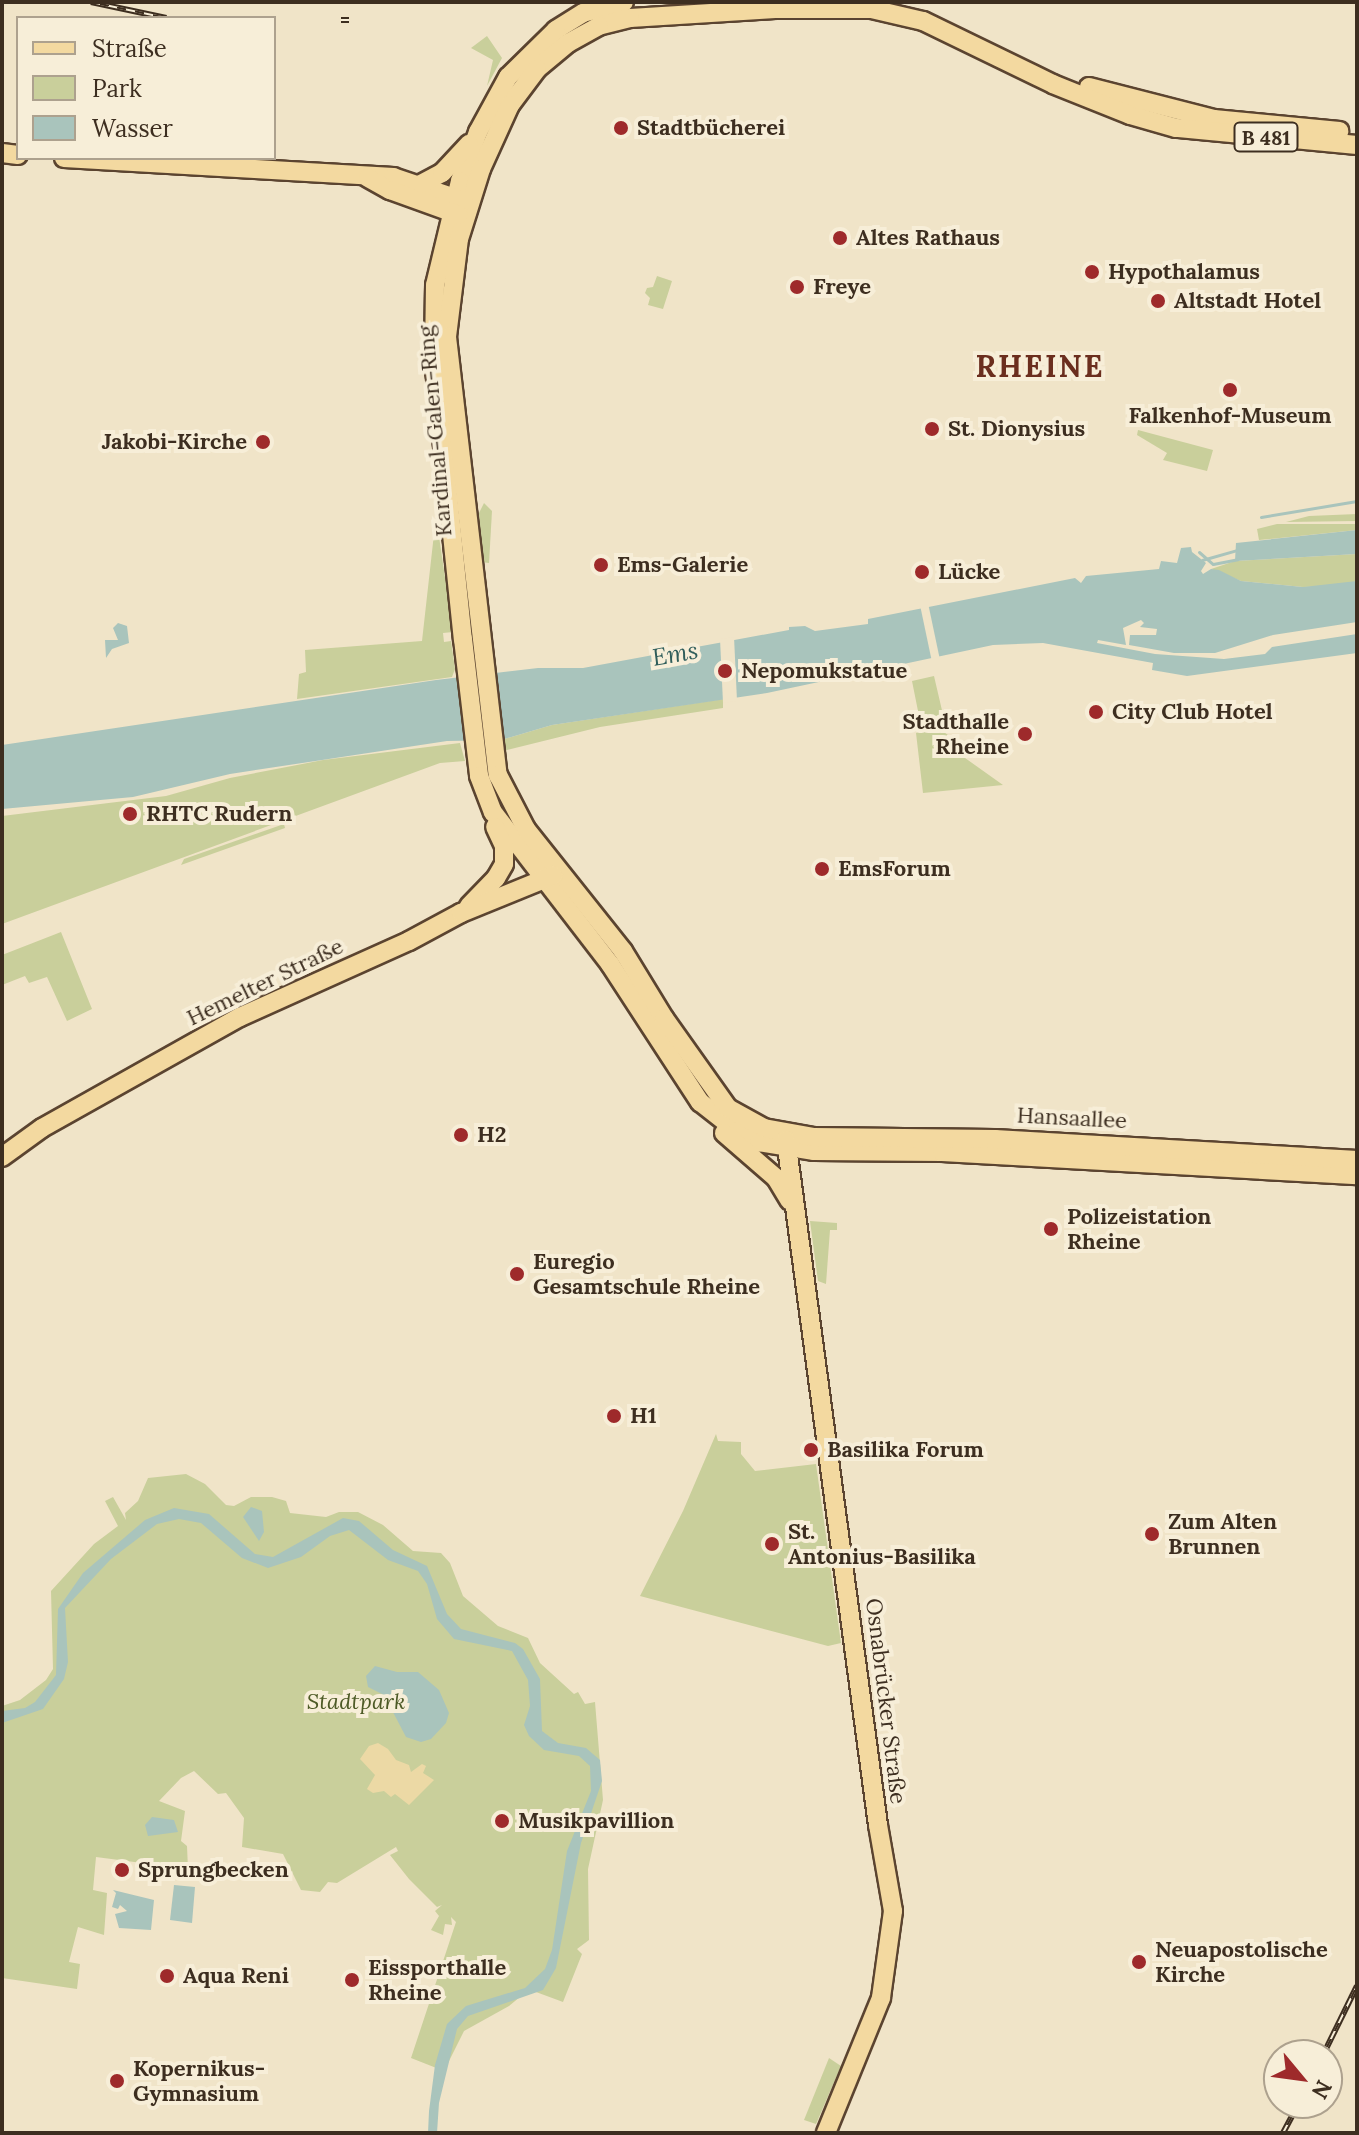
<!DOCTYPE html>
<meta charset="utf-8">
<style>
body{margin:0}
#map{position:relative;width:1359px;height:2135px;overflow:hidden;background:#f0e4c8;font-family:Lora,serif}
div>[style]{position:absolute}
.green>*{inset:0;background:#c9cf9b}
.sand>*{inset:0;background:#ecd9a5}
.water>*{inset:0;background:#a9c4bc}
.pier>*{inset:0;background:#f0e4c8}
.stream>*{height:3px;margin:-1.5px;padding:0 1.5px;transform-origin:1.5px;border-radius:1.5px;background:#a9c4bc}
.roads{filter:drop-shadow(2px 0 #5b4430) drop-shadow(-2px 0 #5b4430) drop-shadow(0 2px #5b4430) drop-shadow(0 -2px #5b4430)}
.major>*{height:18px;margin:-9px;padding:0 9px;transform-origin:9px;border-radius:9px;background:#f3d9a0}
.rail>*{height:6px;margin-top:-3px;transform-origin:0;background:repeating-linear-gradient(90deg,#f7eed8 0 9px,#3d2e20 0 18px);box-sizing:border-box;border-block:2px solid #3d2e20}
.dots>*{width:22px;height:22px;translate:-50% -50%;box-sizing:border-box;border:4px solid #f7eed8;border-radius:50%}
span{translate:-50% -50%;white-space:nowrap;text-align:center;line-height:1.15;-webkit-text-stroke:8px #f7eed8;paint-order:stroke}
.shield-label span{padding:2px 6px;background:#f7eed8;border:2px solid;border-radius:6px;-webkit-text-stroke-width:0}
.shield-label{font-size:20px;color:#3d2e20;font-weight:700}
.poi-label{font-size:22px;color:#3d2e20;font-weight:700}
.left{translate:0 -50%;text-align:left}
.right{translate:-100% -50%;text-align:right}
.street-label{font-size:22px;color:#3d2e20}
.park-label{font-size:22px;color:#4d5a26;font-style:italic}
.water-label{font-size:24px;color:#2f5d5a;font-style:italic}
.district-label{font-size:30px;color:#6b2e1e;font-weight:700;letter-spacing:2px}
.frame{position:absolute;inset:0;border:4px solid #3d2e20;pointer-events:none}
.legend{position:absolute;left:16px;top:16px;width:260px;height:144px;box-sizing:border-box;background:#f7eed8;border:2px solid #ada18e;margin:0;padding:10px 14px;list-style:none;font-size:24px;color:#3d2e20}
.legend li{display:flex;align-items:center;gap:16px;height:40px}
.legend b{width:40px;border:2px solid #ada18e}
.north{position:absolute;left:1263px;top:2039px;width:80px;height:80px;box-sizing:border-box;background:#f7eed8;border:2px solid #ada18e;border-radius:50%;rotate:119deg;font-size:22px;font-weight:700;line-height:32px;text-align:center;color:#3d2e20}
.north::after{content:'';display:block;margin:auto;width:28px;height:36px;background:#9e2a2b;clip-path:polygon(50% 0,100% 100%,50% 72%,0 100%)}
</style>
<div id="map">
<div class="green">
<i style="clip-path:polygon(487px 36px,502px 58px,487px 86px,493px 60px,471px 48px)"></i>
<i style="clip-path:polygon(657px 276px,672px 281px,663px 309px,648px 305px,650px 298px,645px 293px,647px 288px,653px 287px)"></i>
<i style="clip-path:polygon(1138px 430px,1213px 450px,1207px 471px,1163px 460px,1167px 453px,1137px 435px)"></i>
<i style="clip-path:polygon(484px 503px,492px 511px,489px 563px,481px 562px,477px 517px)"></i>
<i style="clip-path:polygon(1357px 514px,1357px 521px,1286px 522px,1309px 516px)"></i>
<i style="clip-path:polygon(436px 516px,453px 632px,443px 633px,444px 642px,451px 641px,455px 669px,452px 677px,297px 699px,299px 674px,306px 672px,305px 650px,422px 641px)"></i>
<i style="clip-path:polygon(1277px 524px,1357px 524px,1357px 530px,1259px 540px,1257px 529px)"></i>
<i style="clip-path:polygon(1357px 554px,1357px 581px,1341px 586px,1303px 587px,1241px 581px,1211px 569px,1235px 561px)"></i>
<i style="clip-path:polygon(934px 676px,944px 719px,938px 728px,948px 735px,951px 748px,1003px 785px,923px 793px,916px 733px,922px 731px,912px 681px)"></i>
<i style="clip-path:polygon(723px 699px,723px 708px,600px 727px,503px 751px,501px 740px,552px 725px)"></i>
<i style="clip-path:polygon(460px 743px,465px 761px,440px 763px,2px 924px,2px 816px,166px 796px,230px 778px,323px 760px)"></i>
<i style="clip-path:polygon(284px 824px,285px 828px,181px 865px,184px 859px)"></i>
<i style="clip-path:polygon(61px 932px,92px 1009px,67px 1021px,47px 977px,29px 983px,25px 976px,2px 985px,2px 955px)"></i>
<i style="clip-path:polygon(810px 1221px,837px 1223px,837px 1230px,830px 1230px,826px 1284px,818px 1281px)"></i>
<i style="clip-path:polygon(716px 1434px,718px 1441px,741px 1442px,741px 1454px,755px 1471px,816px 1464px,841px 1643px,828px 1646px,640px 1596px,683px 1511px)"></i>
<i style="clip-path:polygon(186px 1474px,205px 1484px,226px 1505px,234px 1506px,251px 1497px,272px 1497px,286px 1501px,290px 1513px,326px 1517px,339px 1512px,358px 1512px,383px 1525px,413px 1551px,441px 1553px,450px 1563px,463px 1596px,498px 1626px,528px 1638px,540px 1663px,574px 1694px,578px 1692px,585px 1704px,595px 1702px,603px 1800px,588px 1869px,589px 1940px,577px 1949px,582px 1954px,563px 2002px,536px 1992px,555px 1968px,509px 2006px,464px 2031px,444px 2071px,411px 2058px,456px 1922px,451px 1917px,452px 1925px,445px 1924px,443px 1935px,431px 1930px,439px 1916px,435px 1911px,442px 1905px,437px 1907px,409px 1879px,390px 1855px,398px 1851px,396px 1847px,337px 1883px,328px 1882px,320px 1892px,301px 1890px,283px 1854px,242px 1847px,244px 1818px,226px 1793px,218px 1794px,194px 1771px,181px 1778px,159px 1801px,185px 1811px,181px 1841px,187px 1846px,188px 1869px,96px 1857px,93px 1890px,107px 1893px,104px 1935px,78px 1927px,69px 1962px,80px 1964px,77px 1989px,2px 1978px,2px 1706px,20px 1700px,46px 1680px,53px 1669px,51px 1591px,94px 1544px,118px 1526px,105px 1501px,113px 1497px,126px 1520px,125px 1513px,138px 1501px,148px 1478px)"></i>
<i style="clip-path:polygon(829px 2058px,841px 2066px,816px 2124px,804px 2120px)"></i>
</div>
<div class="sand">
<i style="clip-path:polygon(378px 1743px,388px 1749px,396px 1760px,409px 1765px,411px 1772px,422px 1764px,426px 1766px,423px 1773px,434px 1780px,409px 1805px,395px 1794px,391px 1797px,384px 1791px,373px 1793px,367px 1789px,375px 1775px,360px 1759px,369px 1746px)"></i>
</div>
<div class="water">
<i style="clip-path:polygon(1357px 530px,1357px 554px,1235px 561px,1236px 543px)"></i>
<i style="clip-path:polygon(1191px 547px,1192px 552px,1206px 563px,1201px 571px,1203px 574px,1211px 569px,1219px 570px,1241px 581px,1303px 587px,1357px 581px,1357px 622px,1273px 635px,1215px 653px,1174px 653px,1129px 645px,1130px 635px,1156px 635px,1157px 629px,1140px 627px,1144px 623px,1141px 620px,1123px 628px,1126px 645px,1098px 640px,1097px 643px,1155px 654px,1224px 659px,1265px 654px,1272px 647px,1357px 634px,1357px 653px,1187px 676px,1152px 670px,1153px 663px,1043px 643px,993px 645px,767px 693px,552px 725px,501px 740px,447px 741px,230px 774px,133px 797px,2px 809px,2px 745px,436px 680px,538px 668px,583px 668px,789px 630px,789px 627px,805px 626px,815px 631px,868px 624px,868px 619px,1075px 578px,1081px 583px,1086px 576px,1159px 569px,1161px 561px,1177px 563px,1181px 548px)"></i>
<i style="clip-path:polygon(118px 623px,127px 626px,129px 643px,112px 649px,106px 658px,105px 640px,118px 640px,113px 628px)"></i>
<i style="clip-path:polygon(251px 1507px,262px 1511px,264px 1532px,259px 1541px,243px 1517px)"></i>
<i style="clip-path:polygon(174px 1508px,209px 1514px,255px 1554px,273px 1557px,343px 1518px,359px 1521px,393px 1550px,427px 1566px,447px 1614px,461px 1629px,515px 1643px,523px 1649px,540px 1679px,542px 1731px,558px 1743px,586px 1748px,600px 1760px,602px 1781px,581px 1843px,556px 1968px,543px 1990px,468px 2016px,457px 2029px,439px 2103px,437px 2133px,428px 2133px,429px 2111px,435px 2065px,447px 2024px,466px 2006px,525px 1988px,545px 1969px,552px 1950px,567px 1851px,591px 1791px,590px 1766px,579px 1756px,544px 1750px,529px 1736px,524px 1725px,530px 1706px,528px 1680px,512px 1651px,454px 1639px,437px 1619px,427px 1584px,418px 1571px,388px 1560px,349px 1530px,330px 1536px,301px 1557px,268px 1568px,242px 1558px,201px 1523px,179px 1519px,157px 1524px,111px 1559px,65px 1608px,68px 1662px,64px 1679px,43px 1709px,2px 1723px,2px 1711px,25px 1708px,35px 1702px,56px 1675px,58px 1609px,83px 1573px,145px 1520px)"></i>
<i style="clip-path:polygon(375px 1666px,397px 1672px,418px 1672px,439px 1690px,449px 1713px,446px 1723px,431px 1739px,421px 1742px,406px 1737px,384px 1695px,368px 1687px,366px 1676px)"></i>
<i style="clip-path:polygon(152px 1817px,174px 1820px,178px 1832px,148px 1836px,145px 1825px)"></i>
<i style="clip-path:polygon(174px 1885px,195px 1887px,192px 1923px,170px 1920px)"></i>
<i style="clip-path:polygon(113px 1890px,154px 1900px,151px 1930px,119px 1928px,115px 1914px,127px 1911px,120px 1905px,118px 1909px,112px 1907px,116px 1893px)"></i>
</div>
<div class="pier">
<i style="clip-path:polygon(928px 603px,940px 660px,932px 662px,920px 605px)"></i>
<i style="clip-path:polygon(734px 637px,737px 701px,723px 703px,720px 639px)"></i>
</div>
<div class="stream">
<i style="left:1261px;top:517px;width:97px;rotate:-9.5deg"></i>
<i style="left:1199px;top:552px;width:18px;rotate:41deg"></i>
<i style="left:1213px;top:564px;width:25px;rotate:-11deg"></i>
<i style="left:1202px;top:560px;width:36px;rotate:-16deg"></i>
</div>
<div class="roads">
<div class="major">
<i style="left:624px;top:2px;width:42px;rotate:165deg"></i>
<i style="left:583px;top:13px;width:32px;rotate:148deg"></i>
<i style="left:556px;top:30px;width:67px;rotate:135.6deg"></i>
<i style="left:508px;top:77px;width:63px;rotate:118.6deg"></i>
<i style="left:478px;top:132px;width:52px;rotate:110.2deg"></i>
<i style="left:460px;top:181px;width:107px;rotate:103.5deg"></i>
<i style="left:435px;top:285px;width:75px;rotate:90.8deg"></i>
<i style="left:434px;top:360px;width:281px;rotate:84.1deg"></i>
<i style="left:463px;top:639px;width:138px;rotate:83.3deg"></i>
<i style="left:479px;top:776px;width:39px;rotate:69deg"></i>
<i style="left:493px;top:812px;width:192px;rotate:52.4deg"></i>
<i style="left:610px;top:964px;width:165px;rotate:56.9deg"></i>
<i style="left:700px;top:1102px;width:47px;rotate:38.1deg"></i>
<i style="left:737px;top:1131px;width:25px;rotate:27deg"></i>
<i style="left:759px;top:1142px;width:56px;rotate:9.3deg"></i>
<i style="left:814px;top:1151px;width:128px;rotate:0.4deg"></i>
<i style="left:942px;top:1152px;width:416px;rotate:3.2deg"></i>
<i style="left:1089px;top:87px;width:129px;rotate:14.4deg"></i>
<i style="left:1214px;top:119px;width:126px;rotate:5.5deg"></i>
<i style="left:1357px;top:145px;width:182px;rotate:-174.6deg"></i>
<i style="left:1176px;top:128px;width:48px;rotate:-164.2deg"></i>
<i style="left:1130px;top:115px;width:83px;rotate:-158.1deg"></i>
<i style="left:1053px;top:84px;width:144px;rotate:-154.1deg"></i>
<i style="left:923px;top:21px;width:53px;rotate:-167deg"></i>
<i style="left:871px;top:9px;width:96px;rotate:180deg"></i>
<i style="left:775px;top:9px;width:145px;rotate:176.4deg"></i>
<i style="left:630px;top:18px;width:32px;rotate:166deg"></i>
<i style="left:599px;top:26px;width:35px;rotate:151deg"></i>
<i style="left:568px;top:43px;width:40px;rotate:140deg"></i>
<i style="left:537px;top:69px;width:45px;rotate:126.9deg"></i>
<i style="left:510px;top:105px;width:70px;rotate:114.4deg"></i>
<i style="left:481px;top:169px;width:73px;rotate:107.4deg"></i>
<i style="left:459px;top:239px;width:99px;rotate:97deg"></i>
<i style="left:447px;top:337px;width:441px;rotate:83.4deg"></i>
<i style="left:498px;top:775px;width:61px;rotate:62.6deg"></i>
<i style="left:526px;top:829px;width:156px;rotate:51.5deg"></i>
<i style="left:623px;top:951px;width:79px;rotate:58.5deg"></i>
<i style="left:664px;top:1018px;width:110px;rotate:54.6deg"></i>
<i style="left:728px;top:1108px;width:41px;rotate:29.1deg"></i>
<i style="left:764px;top:1128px;width:51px;rotate:10.2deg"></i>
<i style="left:814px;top:1137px;width:181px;rotate:0.6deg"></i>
<i style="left:995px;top:1139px;width:363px;rotate:3.3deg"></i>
<i style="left:2px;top:153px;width:16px;rotate:7deg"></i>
<i style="left:64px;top:158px;width:330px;rotate:3.3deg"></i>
<i style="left:393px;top:177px;width:75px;rotate:18.7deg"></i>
<i style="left:368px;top:178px;width:25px;rotate:29deg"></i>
<i style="left:390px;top:190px;width:73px;rotate:19.9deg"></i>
<i style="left:421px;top:184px;width:24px;rotate:-28deg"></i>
<i style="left:442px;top:173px;width:40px;rotate:-47deg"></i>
<i style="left:469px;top:906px;width:39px;rotate:-46deg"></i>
<i style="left:496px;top:878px;width:16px;rotate:-60deg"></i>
<i style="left:504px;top:864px;width:18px;rotate:-90deg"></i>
<i style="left:504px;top:846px;width:21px;rotate:-115deg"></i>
<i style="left:724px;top:1133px;width:69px;rotate:40.9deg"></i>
<i style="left:776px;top:1178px;width:26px;rotate:59deg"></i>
<i style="left:786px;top:1140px;width:691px;rotate:82.35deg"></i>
<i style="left:878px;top:1825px;width:87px;rotate:80.1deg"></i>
<i style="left:893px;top:1911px;width:88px;rotate:97.9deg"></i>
<i style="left:881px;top:1998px;width:146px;rotate:112.2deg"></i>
<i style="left:2px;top:1157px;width:49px;rotate:-35.9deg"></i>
<i style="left:42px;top:1128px;width:227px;rotate:-29.3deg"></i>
<i style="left:240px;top:1017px;width:185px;rotate:-24.2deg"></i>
<i style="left:409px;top:941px;width:59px;rotate:-28.3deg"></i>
<i style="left:461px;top:913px;width:100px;rotate:-22.2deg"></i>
</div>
</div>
<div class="rail">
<i style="left:91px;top:2px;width:77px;rotate:12deg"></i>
<i style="left:341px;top:20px;width:8px"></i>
<i style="left:1323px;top:2055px;width:77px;rotate:-63.8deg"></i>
<i style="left:1283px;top:2133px;width:34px;rotate:-62deg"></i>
</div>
<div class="dots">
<i style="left:621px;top:128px;background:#9e2a2b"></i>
<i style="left:840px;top:238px;background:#9e2a2b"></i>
<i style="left:1092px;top:272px;background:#9e2a2b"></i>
<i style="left:797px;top:287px;background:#9e2a2b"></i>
<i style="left:1158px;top:301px;background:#9e2a2b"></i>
<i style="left:1230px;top:390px;background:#9e2a2b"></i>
<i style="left:932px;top:429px;background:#9e2a2b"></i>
<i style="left:263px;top:442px;background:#9e2a2b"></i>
<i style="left:601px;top:565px;background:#9e2a2b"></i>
<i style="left:922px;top:572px;background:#9e2a2b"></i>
<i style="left:725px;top:671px;background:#9e2a2b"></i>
<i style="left:1096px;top:712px;background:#9e2a2b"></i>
<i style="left:1025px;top:734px;background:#9e2a2b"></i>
<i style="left:130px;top:814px;background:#9e2a2b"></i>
<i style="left:822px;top:869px;background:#9e2a2b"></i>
<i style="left:461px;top:1135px;background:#9e2a2b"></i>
<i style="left:1051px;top:1229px;background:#9e2a2b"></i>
<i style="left:517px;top:1274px;background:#9e2a2b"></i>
<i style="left:614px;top:1416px;background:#9e2a2b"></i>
<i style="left:811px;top:1450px;background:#9e2a2b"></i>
<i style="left:1152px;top:1534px;background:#9e2a2b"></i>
<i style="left:772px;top:1544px;background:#9e2a2b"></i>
<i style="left:502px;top:1821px;background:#9e2a2b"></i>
<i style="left:122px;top:1870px;background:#9e2a2b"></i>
<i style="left:1139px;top:1962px;background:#9e2a2b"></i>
<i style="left:167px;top:1976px;background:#9e2a2b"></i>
<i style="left:352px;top:1980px;background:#9e2a2b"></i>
<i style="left:117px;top:2081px;background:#9e2a2b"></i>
</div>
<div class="shield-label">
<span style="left:1266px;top:137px">B 481</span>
</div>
<div class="poi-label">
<span class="left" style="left:637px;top:128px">Stadtbücherei</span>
<span class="left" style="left:856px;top:238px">Altes Rathaus</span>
<span class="left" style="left:1108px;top:272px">Hypothalamus</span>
<span class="left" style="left:813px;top:287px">Freye</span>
<span class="left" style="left:1174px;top:301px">Altstadt Hotel</span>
<span style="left:1230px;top:416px">Falkenhof-Museum</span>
<span class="left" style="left:948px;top:429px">St. Dionysius</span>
<span class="right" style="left:247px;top:442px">Jakobi-Kirche</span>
<span class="left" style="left:617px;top:565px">Ems-Galerie</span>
<span class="left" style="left:938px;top:572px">Lücke</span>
<span class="left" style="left:741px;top:671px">Nepomukstatue</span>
<span class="left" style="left:1112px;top:712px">City Club Hotel</span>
<span class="right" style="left:1009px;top:734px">Stadthalle<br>Rheine</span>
<span class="left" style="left:146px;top:814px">RHTC Rudern</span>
<span class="left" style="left:838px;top:869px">EmsForum</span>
<span class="left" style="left:477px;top:1135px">H2</span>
<span class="left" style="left:1067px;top:1229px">Polizeistation<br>Rheine</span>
<span class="left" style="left:533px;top:1274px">Euregio<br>Gesamtschule Rheine</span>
<span class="left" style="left:630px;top:1416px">H1</span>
<span class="left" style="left:827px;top:1450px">Basilika Forum</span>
<span class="left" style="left:1168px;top:1534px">Zum Alten<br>Brunnen</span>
<span class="left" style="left:788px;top:1544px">St.<br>Antonius-Basilika</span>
<span class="left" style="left:518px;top:1821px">Musikpavillion</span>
<span class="left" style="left:138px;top:1870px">Sprungbecken</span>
<span class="left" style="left:1155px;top:1962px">Neuapostolische<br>Kirche</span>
<span class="left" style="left:368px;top:1980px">Eissporthalle<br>Rheine</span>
<span class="left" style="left:183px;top:1976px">Aqua Reni</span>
<span class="left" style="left:133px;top:2081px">Kopernikus-<br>Gymnasium</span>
</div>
<div class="street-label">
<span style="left:435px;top:431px;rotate:-95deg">Kardinal-Galen-Ring</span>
<span style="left:265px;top:982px;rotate:-26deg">Hemelter Straße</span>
<span style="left:1072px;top:1118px;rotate:3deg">Hansaallee</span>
<span style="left:886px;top:1701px;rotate:83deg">Osnabrücker Straße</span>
</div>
<div class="park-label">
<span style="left:356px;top:1702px">Stadtpark</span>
</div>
<div class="water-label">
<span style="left:675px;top:654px;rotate:-10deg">Ems</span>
</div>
<div class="district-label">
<span style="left:1040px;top:366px">RHEINE</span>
</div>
<div class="frame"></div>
<ul class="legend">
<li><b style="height:10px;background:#f3d9a0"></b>Straße</li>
<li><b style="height:22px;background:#c9cf9b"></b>Park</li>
<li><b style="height:22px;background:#a9c4bc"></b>Wasser</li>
</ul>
<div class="north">N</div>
</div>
